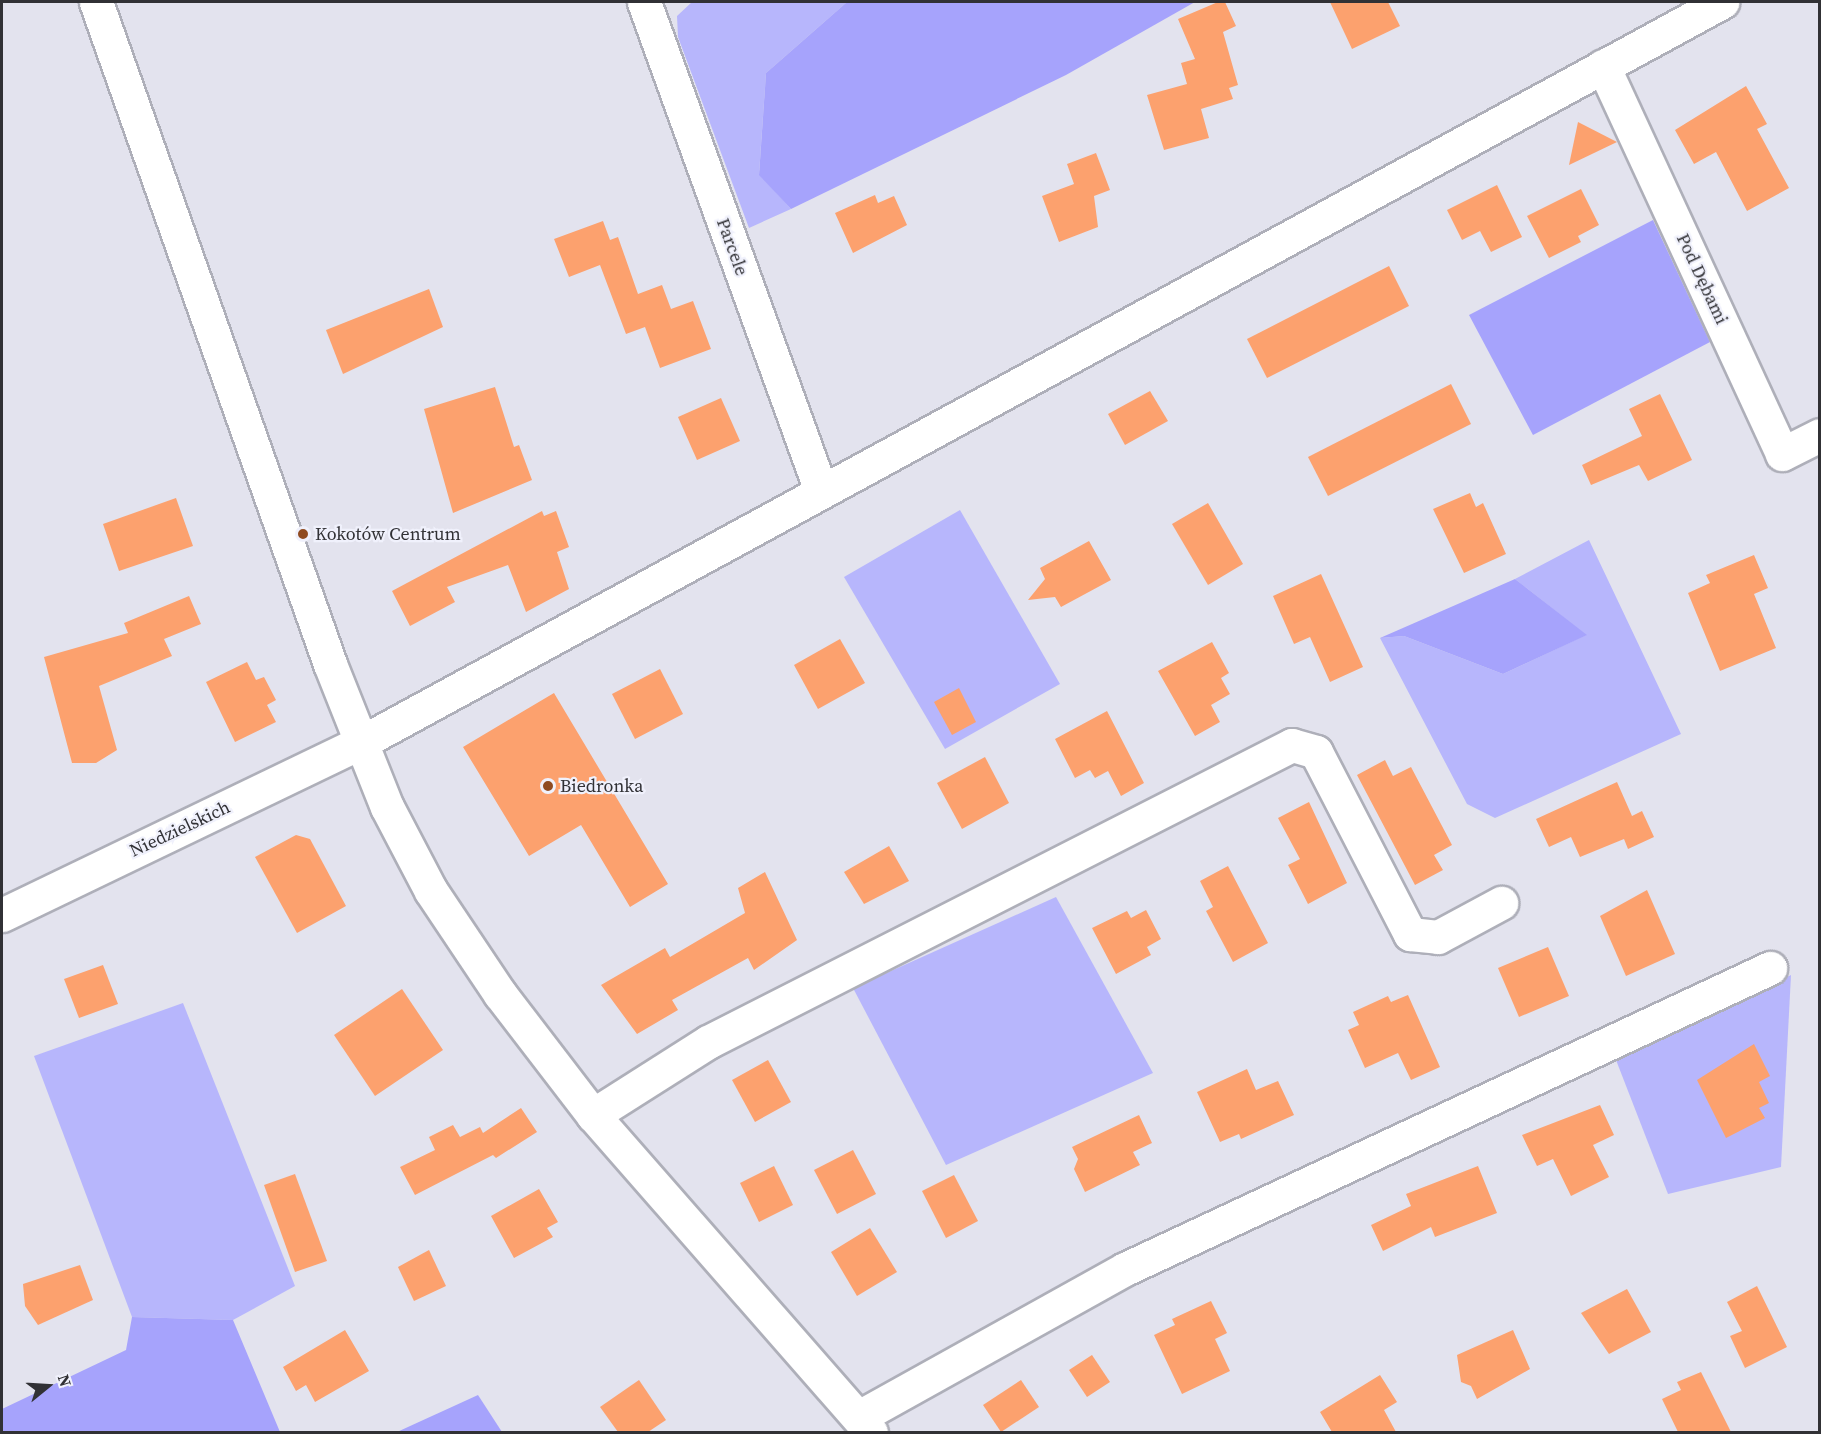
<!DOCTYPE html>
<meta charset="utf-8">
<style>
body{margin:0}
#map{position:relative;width:1821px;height:1434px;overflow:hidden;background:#e3e3ee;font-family:"Source Serif 4",serif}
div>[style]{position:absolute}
.green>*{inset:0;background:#b7b6fc}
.forest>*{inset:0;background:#a6a3fc}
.building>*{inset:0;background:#fca16e}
.roads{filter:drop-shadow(2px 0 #aeafb9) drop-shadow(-2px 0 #aeafb9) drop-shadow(0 2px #aeafb9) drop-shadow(0 -2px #aeafb9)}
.street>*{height:33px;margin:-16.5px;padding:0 16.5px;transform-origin:16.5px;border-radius:16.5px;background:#fff}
.secondary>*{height:33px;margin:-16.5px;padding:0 16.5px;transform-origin:16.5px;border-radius:16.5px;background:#fff}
.dots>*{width:16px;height:16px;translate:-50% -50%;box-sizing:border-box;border:3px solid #f0f1fc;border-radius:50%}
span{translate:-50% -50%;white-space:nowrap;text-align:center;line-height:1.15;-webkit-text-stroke:4.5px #f0f1fc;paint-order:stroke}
.street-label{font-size:18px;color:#313135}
.poi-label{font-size:18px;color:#313135}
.left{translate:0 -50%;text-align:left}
.frame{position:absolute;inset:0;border:3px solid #313135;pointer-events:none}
.north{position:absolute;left:18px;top:1356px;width:60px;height:60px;-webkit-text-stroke:4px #f0f1fc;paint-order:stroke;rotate:72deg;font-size:16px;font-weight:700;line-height:24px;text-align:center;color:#313135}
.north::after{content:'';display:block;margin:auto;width:21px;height:27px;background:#313135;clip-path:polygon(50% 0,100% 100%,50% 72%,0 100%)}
</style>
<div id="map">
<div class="green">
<i style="clip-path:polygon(692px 2px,847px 2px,766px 73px,759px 174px,791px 209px,749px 228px,678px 37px,677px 16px)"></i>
<i style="clip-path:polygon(960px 510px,1060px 684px,945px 749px,844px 577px)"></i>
<i style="clip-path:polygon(1589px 540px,1681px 734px,1495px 818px,1467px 804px,1380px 638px,1404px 636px,1503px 674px,1586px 635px,1515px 579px)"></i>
<i style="clip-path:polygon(1056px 897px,1153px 1073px,946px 1165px,853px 988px)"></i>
<i style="clip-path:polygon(1791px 975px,1781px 1167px,1668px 1194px,1616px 1060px)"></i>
<i style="clip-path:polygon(183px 1003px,295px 1286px,233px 1320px,132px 1317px,34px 1056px)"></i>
</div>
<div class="forest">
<i style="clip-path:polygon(847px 2px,1195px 2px,1066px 75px,791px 209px,759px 175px,766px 73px)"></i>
<i style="clip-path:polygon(1653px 220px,1710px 342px,1533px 435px,1469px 315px)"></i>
<i style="clip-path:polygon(1515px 579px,1587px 635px,1503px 674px,1404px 636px,1380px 638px)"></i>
<i style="clip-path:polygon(132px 1317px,233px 1320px,280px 1432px,2px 1432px,2px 1409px,126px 1350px)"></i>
<i style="clip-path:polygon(478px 1395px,502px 1432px,397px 1432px)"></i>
</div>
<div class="building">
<i style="clip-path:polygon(1218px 2px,1225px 2px,1236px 26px,1223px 32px,1238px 85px,1229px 88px,1233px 99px,1201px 109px,1209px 138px,1164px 150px,1147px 95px,1187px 84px,1181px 63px,1195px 59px,1178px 19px)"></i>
<i style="clip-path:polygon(1330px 2px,1388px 2px,1400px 26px,1352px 49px)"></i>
<i style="clip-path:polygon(1746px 86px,1767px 124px,1757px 129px,1789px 188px,1747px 211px,1716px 152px,1694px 164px,1675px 130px)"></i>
<i style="clip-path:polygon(1578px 122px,1617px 142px,1569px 165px)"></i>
<i style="clip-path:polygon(1096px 153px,1110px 190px,1094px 196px,1098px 227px,1059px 242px,1042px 196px,1074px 184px,1067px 164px)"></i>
<i style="clip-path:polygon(1497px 185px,1522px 237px,1491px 252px,1480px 231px,1462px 240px,1447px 210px)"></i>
<i style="clip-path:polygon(1581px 189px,1599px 225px,1578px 236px,1581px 242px,1549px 258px,1527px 216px)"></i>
<i style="clip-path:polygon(875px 195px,878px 203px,894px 196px,907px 225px,853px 253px,835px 213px)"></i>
<i style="clip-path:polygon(603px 221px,610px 240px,618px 237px,638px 294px,662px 285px,671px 309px,693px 301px,711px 349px,660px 368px,645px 327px,626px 334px,600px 265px,569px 277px,554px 239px)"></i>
<i style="clip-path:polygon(1389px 266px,1409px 306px,1267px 378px,1247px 339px)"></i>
<i style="clip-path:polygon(429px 289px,443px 327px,343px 374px,326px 330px)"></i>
<i style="clip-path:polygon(1451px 384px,1471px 424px,1328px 496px,1308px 457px)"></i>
<i style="clip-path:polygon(495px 387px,514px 447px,519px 445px,532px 480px,453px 513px,424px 409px)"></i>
<i style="clip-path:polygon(1150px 391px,1168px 421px,1125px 445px,1108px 414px)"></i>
<i style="clip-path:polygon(1660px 394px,1692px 460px,1648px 481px,1639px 465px,1591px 485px,1582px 465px,1642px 436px,1629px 409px)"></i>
<i style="clip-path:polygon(721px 398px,740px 441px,697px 460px,678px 417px)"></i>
<i style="clip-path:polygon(1470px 493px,1476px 507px,1483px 503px,1506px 554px,1464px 573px,1433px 509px)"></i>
<i style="clip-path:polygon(176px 498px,193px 546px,119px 571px,103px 524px)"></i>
<i style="clip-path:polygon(1208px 503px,1243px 564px,1208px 585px,1172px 524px)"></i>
<i style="clip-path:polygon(542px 511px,544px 516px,556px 511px,569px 547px,557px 552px,569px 589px,526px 612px,508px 565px,447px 587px,455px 602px,410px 626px,392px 591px)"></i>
<i style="clip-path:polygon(1089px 541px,1111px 580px,1061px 607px,1055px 597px,1028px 600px,1045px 579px,1040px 568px)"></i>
<i style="clip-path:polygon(1754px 555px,1768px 588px,1754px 594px,1776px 648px,1720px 671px,1688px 593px,1710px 583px,1706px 575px)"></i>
<i style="clip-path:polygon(1321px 574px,1363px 667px,1330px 682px,1310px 637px,1294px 644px,1273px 596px)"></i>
<i style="clip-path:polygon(189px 596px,201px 624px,164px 639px,172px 656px,99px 686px,117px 750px,96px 763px,72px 763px,44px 657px,128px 633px,124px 623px)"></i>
<i style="clip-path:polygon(840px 639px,865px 683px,818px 709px,794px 665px)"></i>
<i style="clip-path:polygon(1212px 642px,1229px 673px,1221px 678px,1230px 694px,1211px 705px,1220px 722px,1195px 736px,1158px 671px)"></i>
<i style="clip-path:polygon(247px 662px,256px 680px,264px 677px,276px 700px,267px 705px,276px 722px,235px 742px,206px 682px)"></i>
<i style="clip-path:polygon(660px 669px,683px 714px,635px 739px,612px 694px)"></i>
<i style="clip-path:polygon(959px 688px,976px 722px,952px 735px,934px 702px)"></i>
<i style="clip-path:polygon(554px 693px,668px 884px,630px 907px,581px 825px,529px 856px,463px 747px)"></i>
<i style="clip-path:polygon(1107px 711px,1144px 783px,1121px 796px,1108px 771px,1095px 778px,1090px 770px,1075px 778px,1055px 739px)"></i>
<i style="clip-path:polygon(985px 757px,1009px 803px,962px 829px,937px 783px)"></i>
<i style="clip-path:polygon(1385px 760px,1393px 776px,1411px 767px,1452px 845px,1434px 855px,1443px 870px,1415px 885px,1357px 775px)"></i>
<i style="clip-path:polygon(1617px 782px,1632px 816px,1642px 811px,1654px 837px,1628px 849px,1624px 839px,1580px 857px,1571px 837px,1549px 847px,1536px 819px)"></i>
<i style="clip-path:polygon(1309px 802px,1347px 883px,1308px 904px,1288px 865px,1300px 859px,1278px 818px)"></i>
<i style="clip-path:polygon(296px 835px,310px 839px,346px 906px,297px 933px,255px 857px)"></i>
<i style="clip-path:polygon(889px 846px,909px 881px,864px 904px,844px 872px)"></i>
<i style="clip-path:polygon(1228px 866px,1268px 943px,1233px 962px,1206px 911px,1213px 907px,1200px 881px)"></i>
<i style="clip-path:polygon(765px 872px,797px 940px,754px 970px,748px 958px,672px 1000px,678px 1010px,637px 1034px,601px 985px,665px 948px,670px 957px,745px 913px,738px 888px)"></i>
<i style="clip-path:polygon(1647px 890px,1675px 954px,1626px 976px,1600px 916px)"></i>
<i style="clip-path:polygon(1146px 910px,1161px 939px,1147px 947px,1151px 955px,1116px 974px,1092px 928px,1127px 911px,1131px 918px)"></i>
<i style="clip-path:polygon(1548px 947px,1569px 996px,1519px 1017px,1498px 968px)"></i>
<i style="clip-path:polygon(103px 965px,118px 1004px,79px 1018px,64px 979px)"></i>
<i style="clip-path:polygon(402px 989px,443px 1050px,375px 1096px,334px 1035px)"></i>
<i style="clip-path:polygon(1408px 995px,1440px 1067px,1411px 1080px,1398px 1053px,1365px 1068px,1348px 1030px,1359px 1025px,1353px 1012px,1388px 996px,1391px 1002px)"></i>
<i style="clip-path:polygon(1754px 1044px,1770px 1076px,1759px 1082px,1769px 1103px,1759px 1108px,1765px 1118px,1726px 1138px,1697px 1080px)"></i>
<i style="clip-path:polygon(768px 1060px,791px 1102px,755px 1122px,732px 1080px)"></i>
<i style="clip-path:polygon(1247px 1069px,1256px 1090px,1278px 1081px,1294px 1115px,1241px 1139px,1239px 1134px,1220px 1142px,1197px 1092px)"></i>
<i style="clip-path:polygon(1600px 1105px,1614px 1135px,1593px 1145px,1609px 1177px,1571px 1196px,1553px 1159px,1537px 1166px,1522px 1135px)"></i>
<i style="clip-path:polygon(521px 1108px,537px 1132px,496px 1158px,493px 1155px,415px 1195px,400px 1167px,435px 1150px,429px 1137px,453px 1125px,460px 1137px,480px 1127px,483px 1133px)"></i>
<i style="clip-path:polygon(1139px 1115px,1152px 1143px,1133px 1152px,1140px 1165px,1085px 1192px,1074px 1169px,1078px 1159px,1072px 1147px)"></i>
<i style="clip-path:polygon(853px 1150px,876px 1194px,837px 1214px,814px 1170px)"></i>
<i style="clip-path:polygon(774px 1166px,793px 1205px,759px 1222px,740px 1183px)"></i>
<i style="clip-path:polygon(1478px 1166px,1497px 1213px,1435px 1237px,1431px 1227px,1383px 1251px,1371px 1225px,1411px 1206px,1406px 1194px)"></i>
<i style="clip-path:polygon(295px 1174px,327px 1261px,295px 1272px,264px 1185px)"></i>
<i style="clip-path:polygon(954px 1175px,978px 1221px,946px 1238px,922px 1191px)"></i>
<i style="clip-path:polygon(539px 1189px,558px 1222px,547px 1228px,553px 1237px,514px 1258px,491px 1216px)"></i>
<i style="clip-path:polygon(870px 1228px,897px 1272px,857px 1296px,831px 1252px)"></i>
<i style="clip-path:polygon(429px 1250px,446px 1286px,414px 1301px,398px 1267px)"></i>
<i style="clip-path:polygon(80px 1265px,93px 1300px,38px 1325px,25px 1306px,23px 1284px)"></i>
<i style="clip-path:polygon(1757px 1286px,1787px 1347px,1745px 1368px,1730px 1336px,1742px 1331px,1727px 1302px)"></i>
<i style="clip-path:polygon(1627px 1289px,1651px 1332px,1609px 1354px,1581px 1313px)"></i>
<i style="clip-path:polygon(1211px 1301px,1227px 1333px,1215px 1339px,1230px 1371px,1182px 1394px,1154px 1335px,1175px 1325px,1172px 1319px)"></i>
<i style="clip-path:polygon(345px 1330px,369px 1371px,315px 1402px,306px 1385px,296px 1391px,283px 1367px)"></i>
<i style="clip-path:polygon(1513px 1330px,1530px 1369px,1477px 1399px,1471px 1386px,1461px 1382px,1457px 1355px)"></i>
<i style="clip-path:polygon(1092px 1355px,1110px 1382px,1087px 1397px,1069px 1370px)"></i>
<i style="clip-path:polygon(1701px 1372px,1731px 1432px,1678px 1432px,1662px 1399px,1681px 1390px,1677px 1382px)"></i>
<i style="clip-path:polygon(1380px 1375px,1397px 1402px,1384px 1410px,1396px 1432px,1332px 1432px,1320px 1412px)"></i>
<i style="clip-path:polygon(639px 1380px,666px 1420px,648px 1432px,618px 1432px,600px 1407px)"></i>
<i style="clip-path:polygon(1021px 1380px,1039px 1407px,1001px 1432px,983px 1405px)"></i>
</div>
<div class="roads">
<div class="street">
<i style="left:644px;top:2px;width:520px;rotate:70.1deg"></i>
<i style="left:1603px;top:66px;width:427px;rotate:65.2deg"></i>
<i style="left:1782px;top:454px;width:42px;rotate:-26.6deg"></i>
<i style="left:593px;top:1115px;width:136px;rotate:-32.4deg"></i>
<i style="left:708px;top:1042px;width:655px;rotate:-26.96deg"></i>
<i style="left:1292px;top:745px;width:25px;rotate:16deg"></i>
<i style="left:1316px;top:752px;width:205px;rotate:62.7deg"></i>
<i style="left:1410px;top:934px;width:28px;rotate:6deg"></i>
<i style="left:1438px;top:937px;width:72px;rotate:-28.4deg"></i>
<i style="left:859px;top:1417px;width:304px;rotate:-29.1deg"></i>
<i style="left:1125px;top:1269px;width:712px;rotate:-25.02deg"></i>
</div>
<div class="secondary">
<i style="left:96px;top:2px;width:702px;rotate:70.53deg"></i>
<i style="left:330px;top:664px;width:154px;rotate:68.3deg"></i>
<i style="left:387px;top:807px;width:95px;rotate:62.4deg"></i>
<i style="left:431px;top:891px;width:124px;rotate:56.2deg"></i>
<i style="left:500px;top:994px;width:153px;rotate:52.5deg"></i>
<i style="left:593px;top:1115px;width:422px;rotate:48.8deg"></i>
<i style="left:2px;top:915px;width:397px;rotate:-25.7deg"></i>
<i style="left:360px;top:743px;width:1551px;rotate:-28.55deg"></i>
</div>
</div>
<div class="dots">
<i style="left:303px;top:534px;background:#904b21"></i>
<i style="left:548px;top:786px;background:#904b21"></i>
</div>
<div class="street-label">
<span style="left:732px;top:247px;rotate:70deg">Parcele</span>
<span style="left:1702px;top:279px;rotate:65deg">Pod Dębami</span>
<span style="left:180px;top:829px;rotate:-25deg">Niedzielskich</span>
</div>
<div class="poi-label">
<span class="left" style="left:315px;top:534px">Kokotów Centrum</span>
<span class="left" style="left:560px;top:786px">Biedronka</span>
</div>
<div class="frame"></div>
<div class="north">N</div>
</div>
